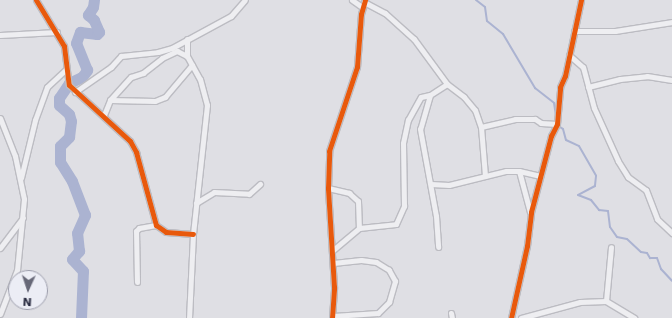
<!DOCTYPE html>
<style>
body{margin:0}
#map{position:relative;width:672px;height:318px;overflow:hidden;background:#dfdfe4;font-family:"DejaVu Sans",sans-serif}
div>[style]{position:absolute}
.stream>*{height:2px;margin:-1px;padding:0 1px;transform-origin:1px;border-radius:1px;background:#abb3d1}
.river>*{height:11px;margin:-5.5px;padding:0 5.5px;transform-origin:5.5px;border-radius:5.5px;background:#abb3d1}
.roads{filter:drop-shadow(1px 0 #bcbcc2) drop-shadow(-1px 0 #bcbcc2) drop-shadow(0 1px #bcbcc2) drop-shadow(0 -1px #bcbcc2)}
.minor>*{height:5px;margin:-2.5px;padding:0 2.5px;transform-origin:2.5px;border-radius:2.5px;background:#eeeef1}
.cycleway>*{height:5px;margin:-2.5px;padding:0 2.5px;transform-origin:2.5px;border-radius:2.5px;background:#e8590c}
span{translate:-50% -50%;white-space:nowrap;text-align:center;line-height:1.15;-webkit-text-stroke:3px #ecedf5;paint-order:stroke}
.north{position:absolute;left:8px;top:270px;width:40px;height:40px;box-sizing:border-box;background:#ecedf5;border:1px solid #9d9eac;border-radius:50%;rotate:183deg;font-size:11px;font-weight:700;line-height:16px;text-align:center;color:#26283e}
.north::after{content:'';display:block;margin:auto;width:14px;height:18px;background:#676878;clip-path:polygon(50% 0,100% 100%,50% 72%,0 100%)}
</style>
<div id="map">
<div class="stream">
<i style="left:476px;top:0;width:11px;rotate:38deg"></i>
<i style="left:485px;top:7px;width:14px;rotate:82deg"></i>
<i style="left:487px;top:21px;width:21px;rotate:39deg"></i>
<i style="left:503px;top:34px;width:63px;rotate:59.3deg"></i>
<i style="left:535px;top:88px;width:24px;rotate:38deg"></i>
<i style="left:554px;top:103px;width:12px;rotate:81deg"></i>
<i style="left:557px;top:125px;width:7px;rotate:34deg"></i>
<i style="left:563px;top:129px;width:11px;rotate:75deg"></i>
<i style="left:566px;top:140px;width:14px;rotate:25deg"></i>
<i style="left:579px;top:146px;width:34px;rotate:60deg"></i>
<i style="left:596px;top:176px;width:10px;rotate:96deg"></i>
<i style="left:595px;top:186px;width:19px;rotate:152deg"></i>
<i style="left:578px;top:195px;width:14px;rotate:21deg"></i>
<i style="left:591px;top:200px;width:13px;rotate:51deg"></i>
<i style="left:599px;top:210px;width:9px;rotate:6deg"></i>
<i style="left:608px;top:211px;width:16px;rotate:83deg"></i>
<i style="left:610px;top:227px;width:12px;rotate:55deg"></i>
<i style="left:617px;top:237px;width:10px;rotate:11deg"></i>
<i style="left:627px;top:239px;width:19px;rotate:43deg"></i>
<i style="left:641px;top:252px;width:6px;rotate:9deg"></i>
<i style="left:647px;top:253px;width:6px;rotate:59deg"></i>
<i style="left:650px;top:258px;width:7px"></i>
<i style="left:657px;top:258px;width:12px;rotate:70deg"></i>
<i style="left:661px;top:269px;width:16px;rotate:47deg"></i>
</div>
<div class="river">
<i style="left:81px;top:318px;width:47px;rotate:-87.6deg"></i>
<i style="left:83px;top:271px;width:16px;rotate:-133deg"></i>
<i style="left:72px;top:259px;width:11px;rotate:-49deg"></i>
<i style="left:79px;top:251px;width:18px;rotate:-96deg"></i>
<i style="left:77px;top:233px;width:20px;rotate:-66deg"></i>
<i style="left:85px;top:215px;width:36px;rotate:-111deg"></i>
<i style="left:72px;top:181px;width:22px;rotate:-122deg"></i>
<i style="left:60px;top:162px;width:16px;rotate:-90deg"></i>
<i style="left:60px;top:146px;width:13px;rotate:-45deg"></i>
<i style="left:69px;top:137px;width:16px;rotate:-83deg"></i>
<i style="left:71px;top:121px;width:7px;rotate:-106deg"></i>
<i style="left:69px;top:114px;width:13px;rotate:-138deg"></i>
<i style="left:59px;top:105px;width:7px;rotate:-90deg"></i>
<i style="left:59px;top:98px;width:18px;rotate:-56deg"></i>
<i style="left:69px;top:83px;width:14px;rotate:-25deg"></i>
<i style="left:82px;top:77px;width:9px;rotate:-54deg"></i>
<i style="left:87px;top:70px;width:29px;rotate:-112deg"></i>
<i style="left:76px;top:43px;width:12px;rotate:-70deg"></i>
<i style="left:80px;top:32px;width:17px;rotate:7deg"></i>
<i style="left:97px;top:34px;width:3px;rotate:-45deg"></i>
<i style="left:99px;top:32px;width:13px;rotate:-113deg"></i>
<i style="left:94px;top:20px;width:8px;rotate:-140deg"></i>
<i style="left:88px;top:15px;width:9px;rotate:-58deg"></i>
<i style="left:93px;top:7px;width:7px;rotate:-82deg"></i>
</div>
<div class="roads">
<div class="minor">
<i style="left:36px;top:0;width:54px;rotate:58.7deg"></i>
<i style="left:64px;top:46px;width:39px;rotate:83deg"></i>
<i style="left:69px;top:85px;width:83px;rotate:42.6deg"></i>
<i style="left:130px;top:141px;width:13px;rotate:61deg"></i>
<i style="left:136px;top:152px;width:76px;rotate:74.7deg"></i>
<i style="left:156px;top:225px;width:12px;rotate:35deg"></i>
<i style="left:166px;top:232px;width:27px;rotate:4deg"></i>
<i style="left:352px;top:0;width:12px;rotate:35deg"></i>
<i style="left:364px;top:2px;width:24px;rotate:28deg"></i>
<i style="left:385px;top:13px;width:39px;rotate:42deg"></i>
<i style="left:414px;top:39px;width:56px;rotate:53.7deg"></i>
<i style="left:447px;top:84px;width:21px;rotate:37deg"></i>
<i style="left:464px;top:97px;width:17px;rotate:50deg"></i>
<i style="left:475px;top:110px;width:18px;rotate:71deg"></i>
<i style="left:481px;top:127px;width:49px;rotate:85.3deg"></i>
<i style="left:574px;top:31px;width:41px"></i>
<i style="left:615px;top:31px;width:58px;rotate:-9deg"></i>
<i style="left:0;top:35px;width:57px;rotate:-3deg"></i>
<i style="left:187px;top:39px;width:17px;rotate:90deg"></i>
<i style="left:187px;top:56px;width:26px;rotate:61deg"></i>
<i style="left:200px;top:79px;width:27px;rotate:75deg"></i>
<i style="left:207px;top:105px;width:130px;rotate:96.2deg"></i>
<i style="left:193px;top:234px;width:84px;rotate:92.7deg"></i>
<i style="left:569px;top:55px;width:18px;rotate:41deg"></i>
<i style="left:583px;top:67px;width:42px;rotate:75deg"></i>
<i style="left:594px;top:108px;width:58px;rotate:65.6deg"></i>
<i style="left:618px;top:161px;width:19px;rotate:58deg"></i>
<i style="left:628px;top:177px;width:22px;rotate:36deg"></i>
<i style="left:646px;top:190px;width:31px;rotate:69deg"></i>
<i style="left:657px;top:219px;width:21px;rotate:43deg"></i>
<i style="left:588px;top:87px;width:33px;rotate:-14deg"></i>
<i style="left:620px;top:79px;width:27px;rotate:-6deg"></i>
<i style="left:647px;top:76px;width:25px;rotate:9deg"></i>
<i style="left:75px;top:92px;width:44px;rotate:-34.8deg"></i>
<i style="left:111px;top:67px;width:15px;rotate:-48deg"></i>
<i style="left:121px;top:56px;width:37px;rotate:-6deg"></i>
<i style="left:158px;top:52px;width:15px;rotate:-16deg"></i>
<i style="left:172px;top:48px;width:67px;rotate:-28.5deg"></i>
<i style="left:231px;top:16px;width:21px;rotate:-49deg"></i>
<i style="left:430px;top:95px;width:35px;rotate:106deg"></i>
<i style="left:420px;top:129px;width:88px;rotate:79.6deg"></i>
<i style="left:436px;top:216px;width:31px;rotate:86deg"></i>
<i style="left:110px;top:100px;width:45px;rotate:1.3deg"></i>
<i style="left:155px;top:101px;width:11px;rotate:-22deg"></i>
<i style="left:165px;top:97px;width:42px;rotate:-49.8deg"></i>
<i style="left:104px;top:115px;width:16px;rotate:-68deg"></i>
<i style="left:110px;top:100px;width:31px;rotate:-48deg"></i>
<i style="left:131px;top:77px;width:13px;rotate:-18deg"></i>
<i style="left:143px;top:73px;width:24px;rotate:-38deg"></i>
<i style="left:162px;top:58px;width:17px;rotate:-25deg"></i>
<i style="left:177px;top:51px;width:11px;rotate:27deg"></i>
<i style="left:0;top:118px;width:41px;rotate:68.5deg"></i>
<i style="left:15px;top:156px;width:44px;rotate:78.2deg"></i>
<i style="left:24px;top:199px;width:71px;rotate:95.6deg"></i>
<i style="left:17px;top:270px;width:47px;rotate:111.1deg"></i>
<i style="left:481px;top:127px;width:35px;rotate:-13deg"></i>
<i style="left:515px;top:119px;width:20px"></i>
<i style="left:535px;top:119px;width:7px;rotate:34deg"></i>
<i style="left:541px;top:123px;width:16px;rotate:4deg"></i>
<i style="left:519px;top:171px;width:42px;rotate:75deg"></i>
<i style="left:21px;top:178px;width:60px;rotate:-76.4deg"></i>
<i style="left:35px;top:120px;width:35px;rotate:-70deg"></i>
<i style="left:47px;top:87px;width:26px;rotate:-43deg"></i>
<i style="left:431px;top:184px;width:18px;rotate:3deg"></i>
<i style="left:449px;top:185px;width:59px;rotate:-13.8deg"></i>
<i style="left:506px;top:171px;width:13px"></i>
<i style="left:519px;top:171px;width:22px;rotate:13deg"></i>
<i style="left:328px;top:188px;width:22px;rotate:13deg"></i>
<i style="left:349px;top:193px;width:12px;rotate:42deg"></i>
<i style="left:358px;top:201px;width:27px;rotate:88deg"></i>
<i style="left:196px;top:203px;width:21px;rotate:-31deg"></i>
<i style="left:214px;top:192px;width:35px;rotate:3deg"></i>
<i style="left:249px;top:194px;width:15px;rotate:-42deg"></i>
<i style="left:0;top:248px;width:38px;rotate:-53deg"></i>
<i style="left:333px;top:250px;width:34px;rotate:-40deg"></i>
<i style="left:359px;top:228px;width:37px;rotate:-6deg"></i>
<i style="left:396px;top:224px;width:20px;rotate:-66deg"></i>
<i style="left:404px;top:206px;width:63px;rotate:-90.9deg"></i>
<i style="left:403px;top:143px;width:24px;rotate:-78deg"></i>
<i style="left:408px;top:120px;width:26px;rotate:-61deg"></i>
<i style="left:421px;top:97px;width:9px;rotate:-13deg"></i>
<i style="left:430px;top:95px;width:20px;rotate:-33deg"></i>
<i style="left:137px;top:282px;width:51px;rotate:-91.1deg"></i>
<i style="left:136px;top:231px;width:4px;rotate:-45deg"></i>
<i style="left:139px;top:228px;width:17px;rotate:-10deg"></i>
<i style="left:606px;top:301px;width:54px;rotate:-84.7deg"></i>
<i style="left:451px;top:313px;width:5px;rotate:79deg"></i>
<i style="left:333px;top:316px;width:45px;rotate:-3.8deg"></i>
<i style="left:378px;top:313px;width:16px;rotate:-45deg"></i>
<i style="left:389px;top:302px;width:22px;rotate:-74deg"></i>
<i style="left:395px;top:281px;width:13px;rotate:-119deg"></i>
<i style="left:389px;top:270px;width:15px;rotate:-148deg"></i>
<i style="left:376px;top:262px;width:15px;rotate:-172deg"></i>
<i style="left:361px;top:260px;width:28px;rotate:174deg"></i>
<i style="left:332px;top:318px;width:31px;rotate:-86deg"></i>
<i style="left:334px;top:287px;width:99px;rotate:-93.5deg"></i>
<i style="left:328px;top:188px;width:37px;rotate:-88deg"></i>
<i style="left:329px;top:151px;width:89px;rotate:-71.6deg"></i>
<i style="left:357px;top:67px;width:53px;rotate:-85.7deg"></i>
<i style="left:361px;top:14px;width:15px;rotate:-74deg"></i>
<i style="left:511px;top:318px;width:74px;rotate:-77.5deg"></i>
<i style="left:527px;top:246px;width:34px;rotate:-83deg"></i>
<i style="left:531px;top:212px;width:79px;rotate:-75.3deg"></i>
<i style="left:551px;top:136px;width:13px;rotate:-63deg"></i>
<i style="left:557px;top:124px;width:37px;rotate:-85deg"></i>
<i style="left:560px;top:87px;width:12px;rotate:-66deg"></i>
<i style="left:565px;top:76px;width:78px;rotate:-78.1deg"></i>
<i style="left:521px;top:318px;width:61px;rotate:-15.2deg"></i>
<i style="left:580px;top:302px;width:26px;rotate:-2deg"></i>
<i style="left:606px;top:301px;width:33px;rotate:31deg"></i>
</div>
</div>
<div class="cycleway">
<i style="left:36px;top:0;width:54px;rotate:58.7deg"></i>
<i style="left:64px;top:46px;width:39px;rotate:83deg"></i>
<i style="left:69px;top:85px;width:83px;rotate:42.6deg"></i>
<i style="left:130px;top:141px;width:13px;rotate:61deg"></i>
<i style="left:136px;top:152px;width:76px;rotate:74.7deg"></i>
<i style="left:156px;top:225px;width:12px;rotate:35deg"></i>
<i style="left:166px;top:232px;width:27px;rotate:4deg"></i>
<i style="left:332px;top:318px;width:31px;rotate:-86deg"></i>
<i style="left:334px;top:287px;width:99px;rotate:-93.5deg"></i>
<i style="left:328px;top:188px;width:37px;rotate:-88deg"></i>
<i style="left:329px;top:151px;width:89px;rotate:-71.6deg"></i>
<i style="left:357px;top:67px;width:53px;rotate:-85.7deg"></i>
<i style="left:361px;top:14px;width:15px;rotate:-74deg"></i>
<i style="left:511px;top:318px;width:74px;rotate:-77.5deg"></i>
<i style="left:527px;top:246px;width:34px;rotate:-83deg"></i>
<i style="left:531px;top:212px;width:79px;rotate:-75.3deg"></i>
<i style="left:551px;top:136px;width:13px;rotate:-63deg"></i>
<i style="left:557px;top:124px;width:37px;rotate:-85deg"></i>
<i style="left:560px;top:87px;width:12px;rotate:-66deg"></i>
<i style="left:565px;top:76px;width:78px;rotate:-78.1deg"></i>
</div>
<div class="north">N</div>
</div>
